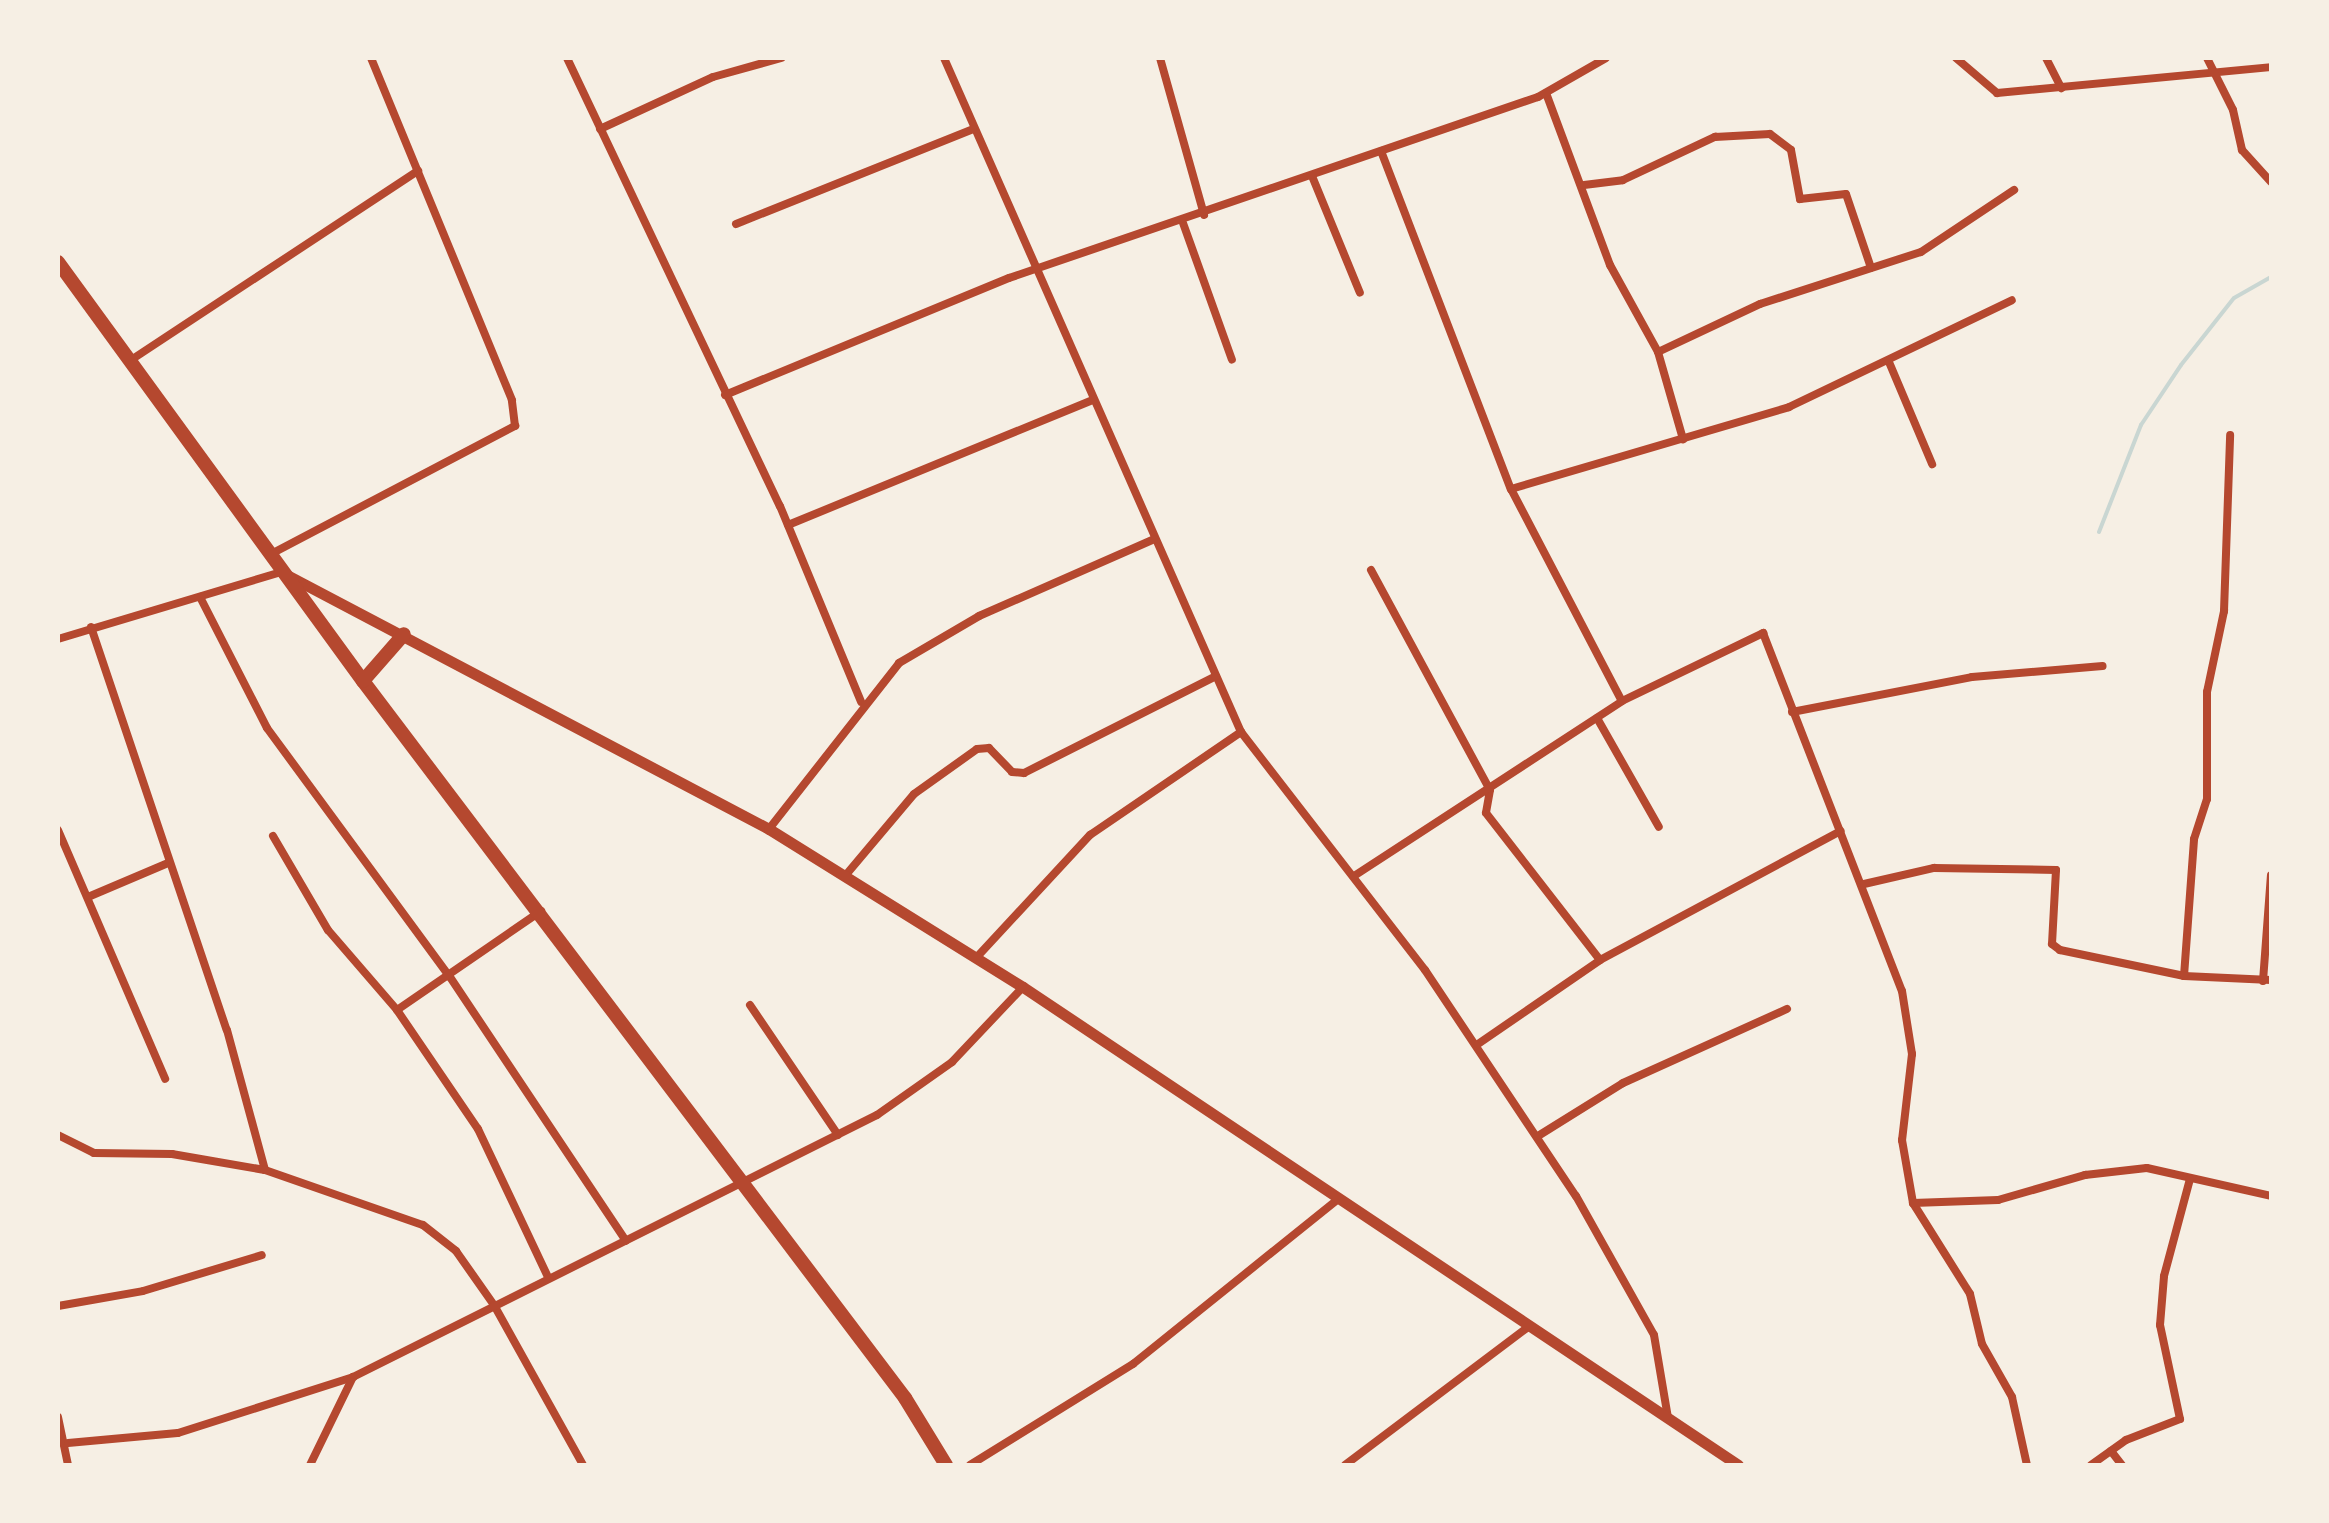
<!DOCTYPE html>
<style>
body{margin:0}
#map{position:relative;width:2329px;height:1523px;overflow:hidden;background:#f6efe4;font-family:"Roboto Condensed",sans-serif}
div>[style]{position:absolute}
.stream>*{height:4px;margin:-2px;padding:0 2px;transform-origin:2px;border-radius:2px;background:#c9d6d2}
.minor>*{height:8px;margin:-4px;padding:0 4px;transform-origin:4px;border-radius:4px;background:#b5482f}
.secondary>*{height:11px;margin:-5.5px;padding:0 5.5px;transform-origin:5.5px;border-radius:5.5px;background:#b5482f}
.trunk>*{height:14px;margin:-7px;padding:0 7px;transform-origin:7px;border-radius:7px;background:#b5482f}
span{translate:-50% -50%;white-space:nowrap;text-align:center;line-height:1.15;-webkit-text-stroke:8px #f6efe4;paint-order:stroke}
.frame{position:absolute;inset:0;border:60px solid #f6efe4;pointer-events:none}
</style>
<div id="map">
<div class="stream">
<i style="left:2099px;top:532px;width:115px;rotate:-68.6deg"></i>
<i style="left:2141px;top:425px;width:72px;rotate:-56.3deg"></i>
<i style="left:2181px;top:365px;width:85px;rotate:-51.7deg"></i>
<i style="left:2234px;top:298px;width:43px;rotate:-29.6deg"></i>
</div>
<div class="minor">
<i style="left:567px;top:58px;width:496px;rotate:64.6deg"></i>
<i style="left:780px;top:506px;width:212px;rotate:67.5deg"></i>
<i style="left:944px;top:58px;width:737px;rotate:66.22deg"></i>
<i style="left:1241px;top:732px;width:301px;rotate:52.3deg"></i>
<i style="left:1425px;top:970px;width:272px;rotate:56.3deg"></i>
<i style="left:1576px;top:1196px;width:159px;rotate:60.7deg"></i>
<i style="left:1654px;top:1335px;width:84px;rotate:80.4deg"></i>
<i style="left:1160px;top:58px;width:163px;rotate:74.3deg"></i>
<i style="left:1956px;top:58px;width:54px;rotate:40.5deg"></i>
<i style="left:1997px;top:93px;width:275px;rotate:-5.4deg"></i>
<i style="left:2046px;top:58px;width:34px;rotate:63deg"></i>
<i style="left:2207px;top:58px;width:58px;rotate:63.4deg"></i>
<i style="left:2233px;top:110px;width:41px;rotate:77.3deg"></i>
<i style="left:2242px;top:150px;width:43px;rotate:47.8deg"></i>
<i style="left:1546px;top:93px;width:184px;rotate:69.6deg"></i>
<i style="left:1610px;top:265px;width:99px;rotate:61.1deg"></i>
<i style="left:1658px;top:352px;width:91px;rotate:74deg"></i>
<i style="left:600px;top:129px;width:124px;rotate:-24.7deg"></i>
<i style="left:713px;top:77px;width:71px;rotate:-15.6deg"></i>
<i style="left:1381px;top:151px;width:362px;rotate:69deg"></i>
<i style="left:1511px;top:489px;width:239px;rotate:62.4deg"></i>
<i style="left:1312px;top:176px;width:126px;rotate:67.7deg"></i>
<i style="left:1584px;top:185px;width:39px;rotate:-7deg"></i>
<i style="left:1623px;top:180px;width:102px;rotate:-25.1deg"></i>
<i style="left:1715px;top:137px;width:55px;rotate:-3.1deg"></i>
<i style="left:1770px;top:134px;width:26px;rotate:37deg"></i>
<i style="left:1791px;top:150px;width:50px;rotate:79.6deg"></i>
<i style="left:1800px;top:199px;width:46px;rotate:-6.2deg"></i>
<i style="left:1846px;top:194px;width:78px;rotate:71.3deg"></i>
<i style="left:1183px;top:223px;width:145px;rotate:70.3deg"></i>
<i style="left:736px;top:224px;width:255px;rotate:-21.8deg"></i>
<i style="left:1658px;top:352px;width:113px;rotate:-25.2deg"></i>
<i style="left:1760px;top:304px;width:169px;rotate:-17.9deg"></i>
<i style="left:1921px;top:252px;width:112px;rotate:-33.7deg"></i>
<i style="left:131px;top:360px;width:344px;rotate:-33.4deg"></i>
<i style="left:1889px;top:362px;width:111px;rotate:67.1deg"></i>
<i style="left:725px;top:395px;width:307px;rotate:-22.4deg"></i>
<i style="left:1009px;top:278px;width:559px;rotate:-18.89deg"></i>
<i style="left:1538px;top:97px;width:78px;rotate:-29.8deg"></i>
<i style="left:1511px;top:489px;width:290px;rotate:-16.4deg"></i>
<i style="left:1789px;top:407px;width:247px;rotate:-25.6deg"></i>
<i style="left:788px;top:525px;width:330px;rotate:-22.3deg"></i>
<i style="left:271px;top:554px;width:276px;rotate:-27.7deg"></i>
<i style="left:515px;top:426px;width:26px;rotate:-97deg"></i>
<i style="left:512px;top:400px;width:370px;rotate:-112.4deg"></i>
<i style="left:1371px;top:570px;width:250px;rotate:61.6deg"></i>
<i style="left:1490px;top:790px;width:23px;rotate:100deg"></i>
<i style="left:1486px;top:813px;width:186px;rotate:52.2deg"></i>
<i style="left:200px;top:597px;width:147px;rotate:62.9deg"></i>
<i style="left:267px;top:728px;width:309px;rotate:53.7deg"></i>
<i style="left:450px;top:977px;width:317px;rotate:56.3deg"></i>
<i style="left:91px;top:627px;width:425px;rotate:71.4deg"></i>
<i style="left:227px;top:1030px;width:145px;rotate:74.8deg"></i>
<i style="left:58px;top:639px;width:234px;rotate:-16.7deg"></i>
<i style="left:1792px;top:712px;width:183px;rotate:-11deg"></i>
<i style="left:1972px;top:677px;width:131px;rotate:-4.8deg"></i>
<i style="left:1597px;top:718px;width:125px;rotate:60.4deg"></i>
<i style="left:769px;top:829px;width:211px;rotate:-51.9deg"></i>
<i style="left:899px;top:663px;width:93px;rotate:-30.4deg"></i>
<i style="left:979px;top:616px;width:191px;rotate:-23.7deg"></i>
<i style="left:58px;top:830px;width:271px;rotate:66.7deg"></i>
<i style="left:273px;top:836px;width:109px;rotate:59.7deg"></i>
<i style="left:328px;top:930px;width:106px;rotate:49.2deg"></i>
<i style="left:397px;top:1010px;width:144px;rotate:55.8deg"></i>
<i style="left:478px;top:1129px;width:164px;rotate:64.7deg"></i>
<i style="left:845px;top:876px;width:107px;rotate:-49.9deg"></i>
<i style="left:914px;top:794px;width:77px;rotate:-35.5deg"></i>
<i style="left:977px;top:749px;width:12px;rotate:-5deg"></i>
<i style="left:989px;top:748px;width:33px;rotate:46deg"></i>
<i style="left:1012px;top:772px;width:12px;rotate:5deg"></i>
<i style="left:1024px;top:773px;width:215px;rotate:-26.8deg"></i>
<i style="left:1354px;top:876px;width:320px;rotate:-33.1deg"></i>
<i style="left:1622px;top:701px;width:157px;rotate:-25.7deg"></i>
<i style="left:1763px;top:633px;width:384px;rotate:68.8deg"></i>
<i style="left:1902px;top:991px;width:64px;rotate:81deg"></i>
<i style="left:1912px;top:1054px;width:87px;rotate:96.6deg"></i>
<i style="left:1902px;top:1140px;width:64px;rotate:80.1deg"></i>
<i style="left:1913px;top:1203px;width:107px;rotate:57.9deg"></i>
<i style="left:1970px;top:1294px;width:51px;rotate:76.5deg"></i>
<i style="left:1982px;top:1344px;width:61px;rotate:60.5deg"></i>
<i style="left:2012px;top:1397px;width:70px;rotate:77.6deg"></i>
<i style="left:1864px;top:884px;width:72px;rotate:-12.9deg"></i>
<i style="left:1934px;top:868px;width:122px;rotate:0.9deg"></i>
<i style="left:2056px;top:870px;width:74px;rotate:93.1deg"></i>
<i style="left:2052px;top:944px;width:10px;rotate:37deg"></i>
<i style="left:2060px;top:950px;width:127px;rotate:11.8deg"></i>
<i style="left:2184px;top:976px;width:87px;rotate:2.6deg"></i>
<i style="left:88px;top:897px;width:87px;rotate:-23deg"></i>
<i style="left:976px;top:958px;width:168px;rotate:-47.2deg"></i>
<i style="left:1090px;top:835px;width:183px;rotate:-34.3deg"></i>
<i style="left:2184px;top:976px;width:137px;rotate:-85.8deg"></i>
<i style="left:2194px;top:839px;width:42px;rotate:-72deg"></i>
<i style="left:2207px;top:799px;width:107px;rotate:-90deg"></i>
<i style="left:2207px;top:692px;width:83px;rotate:-78.1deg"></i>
<i style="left:2224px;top:611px;width:176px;rotate:-88deg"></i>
<i style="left:2263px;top:981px;width:106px;rotate:-85.7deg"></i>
<i style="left:750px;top:1005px;width:157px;rotate:55.9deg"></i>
<i style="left:397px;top:1010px;width:175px;rotate:-34.5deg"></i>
<i style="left:1478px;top:1044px;width:148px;rotate:-34.5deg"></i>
<i style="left:1600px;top:960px;width:273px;rotate:-28.2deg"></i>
<i style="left:58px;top:1135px;width:40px;rotate:26.6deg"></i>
<i style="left:94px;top:1153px;width:78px;rotate:0.7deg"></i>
<i style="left:172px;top:1154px;width:94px;rotate:9.8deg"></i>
<i style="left:265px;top:1170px;width:167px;rotate:19.2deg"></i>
<i style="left:423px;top:1225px;width:42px;rotate:38.2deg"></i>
<i style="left:456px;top:1251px;width:66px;rotate:54.9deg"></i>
<i style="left:494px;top:1305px;width:183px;rotate:60.9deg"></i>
<i style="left:1538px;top:1136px;width:100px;rotate:-31.9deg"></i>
<i style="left:1623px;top:1083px;width:180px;rotate:-24.3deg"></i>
<i style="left:1913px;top:1203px;width:85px;rotate:-2deg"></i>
<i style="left:1998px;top:1200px;width:91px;rotate:-16deg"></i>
<i style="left:2085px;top:1175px;width:62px;rotate:-6.4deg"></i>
<i style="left:2147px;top:1168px;width:127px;rotate:12.7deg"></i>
<i style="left:58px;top:1306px;width:86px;rotate:-10deg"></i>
<i style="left:143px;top:1291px;width:124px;rotate:-16.8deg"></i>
<i style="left:58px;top:1417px;width:49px;rotate:78.2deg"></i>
<i style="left:68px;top:1443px;width:110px;rotate:-5.2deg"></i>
<i style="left:178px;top:1433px;width:184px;rotate:-17.7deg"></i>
<i style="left:353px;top:1377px;width:586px;rotate:-26.57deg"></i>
<i style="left:877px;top:1115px;width:92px;rotate:-35.2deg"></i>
<i style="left:952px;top:1062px;width:103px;rotate:-46.6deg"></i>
<i style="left:2111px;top:1451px;width:18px;rotate:52deg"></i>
<i style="left:310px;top:1465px;width:98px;rotate:-64deg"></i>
<i style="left:970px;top:1465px;width:192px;rotate:-31.8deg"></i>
<i style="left:1133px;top:1364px;width:262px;rotate:-38.8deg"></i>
<i style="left:1345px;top:1465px;width:229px;rotate:-37deg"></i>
<i style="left:2091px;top:1465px;width:43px;rotate:-35.5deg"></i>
<i style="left:2126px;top:1440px;width:58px;rotate:-21.3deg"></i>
<i style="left:2180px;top:1419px;width:96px;rotate:-102deg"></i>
<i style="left:2160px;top:1325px;width:49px;rotate:-85.3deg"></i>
<i style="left:2164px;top:1276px;width:100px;rotate:-75deg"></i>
</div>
<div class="secondary">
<i style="left:287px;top:575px;width:545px;rotate:27.79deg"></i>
<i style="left:769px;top:829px;width:299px;rotate:31.9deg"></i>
<i style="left:1023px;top:987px;width:860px;rotate:33.76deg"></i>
</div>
<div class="trunk">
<i style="left:58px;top:262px;width:518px;rotate:53.95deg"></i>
<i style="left:363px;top:681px;width:899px;rotate:52.91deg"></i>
<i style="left:905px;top:1398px;width:79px;rotate:58.5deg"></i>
<i style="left:363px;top:681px;width:62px;rotate:-48.9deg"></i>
</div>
<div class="frame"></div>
</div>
